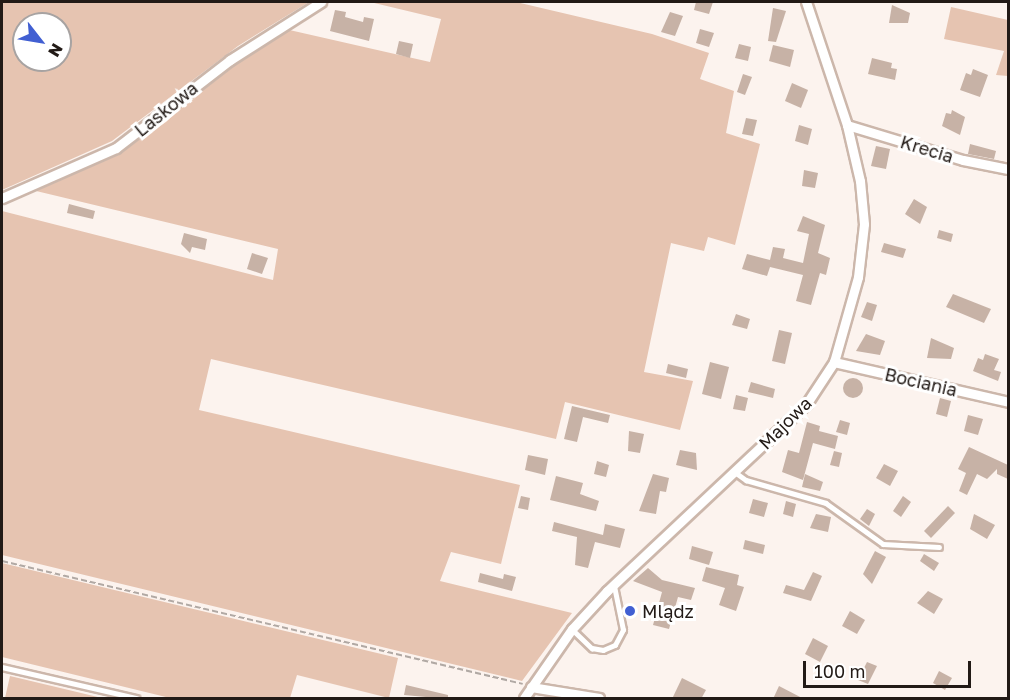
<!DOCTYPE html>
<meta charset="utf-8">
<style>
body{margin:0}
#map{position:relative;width:1010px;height:700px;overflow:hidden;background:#fcf3ee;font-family:"Golos Text",sans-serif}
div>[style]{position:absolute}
.green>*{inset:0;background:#e6c4b1}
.building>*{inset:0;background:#c7b2a6}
.round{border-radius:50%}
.path>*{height:2px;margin-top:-1px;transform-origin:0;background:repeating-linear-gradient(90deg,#b1a9a4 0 6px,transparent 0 9px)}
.roads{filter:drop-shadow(2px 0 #ccb7ab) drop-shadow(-2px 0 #ccb7ab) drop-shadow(0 2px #ccb7ab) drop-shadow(0 -2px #ccb7ab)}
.lane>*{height:4.5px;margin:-2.25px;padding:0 2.25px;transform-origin:2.25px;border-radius:2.25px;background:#fff}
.street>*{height:9px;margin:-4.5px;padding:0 4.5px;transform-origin:4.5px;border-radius:4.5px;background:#fff}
.dots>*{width:16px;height:16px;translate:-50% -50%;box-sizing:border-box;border:3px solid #fff;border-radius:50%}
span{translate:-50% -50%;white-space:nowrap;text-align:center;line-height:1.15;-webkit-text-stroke:6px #fff;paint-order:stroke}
.street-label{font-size:18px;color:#221a16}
.poi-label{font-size:18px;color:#221a16}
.left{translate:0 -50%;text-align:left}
.frame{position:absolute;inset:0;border:3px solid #221a16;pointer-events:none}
.north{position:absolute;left:12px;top:12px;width:60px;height:60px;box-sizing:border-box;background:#fff;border:2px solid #a7a3a2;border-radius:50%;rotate:121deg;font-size:16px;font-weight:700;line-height:24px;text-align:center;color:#221a16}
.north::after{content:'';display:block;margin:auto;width:21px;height:27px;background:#415fd2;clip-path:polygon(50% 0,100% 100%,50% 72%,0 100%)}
.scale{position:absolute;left:803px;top:661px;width:168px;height:27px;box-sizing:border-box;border:3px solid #221a16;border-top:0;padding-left:8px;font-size:18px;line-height:21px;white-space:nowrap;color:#221a16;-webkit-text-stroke:4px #fff;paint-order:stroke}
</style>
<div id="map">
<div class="green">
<i style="clip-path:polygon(evenodd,2px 2px,309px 2px,238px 46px,112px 141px,2px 190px,2px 2px,24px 24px,60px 24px,60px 60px,24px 60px,24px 24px)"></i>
<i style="clip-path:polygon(370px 2px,516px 2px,652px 34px,709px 53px,700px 79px,734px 91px,726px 133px,760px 144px,735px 245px,708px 237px,704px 251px,671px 243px,644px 372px,693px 381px,680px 430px,565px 402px,556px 439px,211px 359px,199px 410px,520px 485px,501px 564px,451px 552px,440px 581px,572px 613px,522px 681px,2px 555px,2px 211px,273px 280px,278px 249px,32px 190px,126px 148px,166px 122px,191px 97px,285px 29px,430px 62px,441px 19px)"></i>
<i style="clip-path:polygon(951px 7px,1008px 20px,1008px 76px,996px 75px,1004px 51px,944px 39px)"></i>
<i style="clip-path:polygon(2px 563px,398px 658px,389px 698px,297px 675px,290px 698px,170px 698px,2px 657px)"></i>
<i style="clip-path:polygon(10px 676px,102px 698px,5px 698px)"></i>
</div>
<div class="building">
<i style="clip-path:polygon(696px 2px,713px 2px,709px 14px,694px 10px)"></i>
<i style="clip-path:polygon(892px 5px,910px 13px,908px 23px,889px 23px)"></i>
<i style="clip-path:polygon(773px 8px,786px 11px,776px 42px,768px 41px)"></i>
<i style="clip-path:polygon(335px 10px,346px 12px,345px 17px,363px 22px,364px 17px,374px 19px,369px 41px,330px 31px)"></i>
<i style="clip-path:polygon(670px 12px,683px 16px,675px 36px,661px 32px)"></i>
<i style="clip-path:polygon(700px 29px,714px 33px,709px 47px,696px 43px)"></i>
<i style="clip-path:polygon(399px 41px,413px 44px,410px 58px,396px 54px)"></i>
<i style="clip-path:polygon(739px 44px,751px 47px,748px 61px,735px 58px)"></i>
<i style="clip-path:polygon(773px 45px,794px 50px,790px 67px,769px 61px)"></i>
<i style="clip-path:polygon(872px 58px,892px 63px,891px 68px,897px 69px,895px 80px,868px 74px)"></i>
<i style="clip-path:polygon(973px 69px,988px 75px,980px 97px,960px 90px,966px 73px,971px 75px)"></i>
<i style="clip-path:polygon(743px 74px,752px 77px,745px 95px,737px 92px)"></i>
<i style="clip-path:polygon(792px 83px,808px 90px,801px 108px,785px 101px)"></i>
<i style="clip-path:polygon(952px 110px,965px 117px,960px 135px,942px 126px,946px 113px,951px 114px)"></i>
<i style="clip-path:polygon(746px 118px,757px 120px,753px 136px,742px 134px)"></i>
<i style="clip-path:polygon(799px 125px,812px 129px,808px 145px,795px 141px)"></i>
<i style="clip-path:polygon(970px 144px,996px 151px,994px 159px,968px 154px)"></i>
<i style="clip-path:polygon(876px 146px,890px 149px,886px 169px,871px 166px)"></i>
<i style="clip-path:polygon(804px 170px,818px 173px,815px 188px,802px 186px)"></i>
<i style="clip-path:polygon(914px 199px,927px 207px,920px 224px,905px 214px)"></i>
<i style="clip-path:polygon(69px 204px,95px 211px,93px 219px,67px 213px)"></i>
<i style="clip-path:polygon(803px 216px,825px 225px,818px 253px,830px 258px,826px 275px,820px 273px,811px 305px,796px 301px,803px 275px,770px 267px,767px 276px,742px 269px,747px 254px,770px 260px,773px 247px,785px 249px,783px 258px,803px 263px,809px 234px,797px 231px)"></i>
<i style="clip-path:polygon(939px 230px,953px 234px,951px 242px,937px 238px)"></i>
<i style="clip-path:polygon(184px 233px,207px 239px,205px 250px,192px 247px,190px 253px,181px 244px)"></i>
<i style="clip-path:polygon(884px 243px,906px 249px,903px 258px,881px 252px)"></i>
<i style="clip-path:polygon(252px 253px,268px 258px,262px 274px,247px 269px)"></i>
<i style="clip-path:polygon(953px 294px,991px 309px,984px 323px,946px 307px)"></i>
<i style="clip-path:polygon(867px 302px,877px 305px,872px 321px,861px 317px)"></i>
<i style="clip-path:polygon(736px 314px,750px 319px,747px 329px,732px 325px)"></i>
<i style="clip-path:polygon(779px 330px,792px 333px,785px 364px,772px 361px)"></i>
<i style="clip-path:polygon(866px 334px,885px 341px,880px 355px,856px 351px)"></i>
<i style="clip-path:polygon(931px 338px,954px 348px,951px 359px,927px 358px)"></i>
<i style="clip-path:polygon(985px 354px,999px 359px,994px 370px,1001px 372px,998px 381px,973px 371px,978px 358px,983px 360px)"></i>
<i style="clip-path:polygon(710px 362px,729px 367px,721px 399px,702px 394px)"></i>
<i style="clip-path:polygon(668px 364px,688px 369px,686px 378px,666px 373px)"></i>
<i class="round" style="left:843px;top:378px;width:20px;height:20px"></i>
<i style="clip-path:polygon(751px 382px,775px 389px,773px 398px,748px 392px)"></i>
<i style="clip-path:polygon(736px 395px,748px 398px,745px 411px,733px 409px)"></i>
<i style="clip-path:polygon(940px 398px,951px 401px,947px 417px,936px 414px)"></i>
<i style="clip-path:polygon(572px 406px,610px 415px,608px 423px,583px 417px,577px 442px,564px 439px)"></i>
<i style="clip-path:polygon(968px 415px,983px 419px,978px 435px,964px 431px)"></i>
<i style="clip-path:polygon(840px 420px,850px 423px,847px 435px,836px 432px)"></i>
<i style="clip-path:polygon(807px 422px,820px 426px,819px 431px,838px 436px,835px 449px,813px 443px,803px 480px,782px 472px,788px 450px,799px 453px)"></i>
<i style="clip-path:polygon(629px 431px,644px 434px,640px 453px,628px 451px)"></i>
<i style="clip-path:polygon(969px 447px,1008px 465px,1008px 479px,997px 474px,997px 469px,987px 479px,977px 474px,967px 495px,959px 491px,966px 473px,958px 469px)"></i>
<i style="clip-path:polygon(680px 450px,696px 453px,697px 470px,676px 465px)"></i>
<i style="clip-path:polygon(834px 451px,842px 453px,839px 467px,830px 465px)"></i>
<i style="clip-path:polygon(528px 455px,548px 459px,545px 475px,525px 470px)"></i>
<i style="clip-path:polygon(597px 461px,609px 465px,606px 477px,594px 474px)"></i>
<i style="clip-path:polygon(884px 464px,898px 471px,890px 486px,876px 478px)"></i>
<i style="clip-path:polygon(653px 474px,669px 478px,666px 492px,660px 491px,656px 514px,639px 511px)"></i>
<i style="clip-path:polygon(805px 474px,823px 482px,820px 491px,802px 487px)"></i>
<i style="clip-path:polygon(556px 476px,583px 483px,580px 494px,599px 501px,596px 511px,550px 500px)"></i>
<i style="clip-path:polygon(521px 496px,530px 498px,528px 510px,518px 508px)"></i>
<i style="clip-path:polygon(903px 496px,911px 502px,901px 517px,893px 511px)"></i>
<i style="clip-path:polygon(753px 499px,768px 503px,764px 517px,749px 513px)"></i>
<i style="clip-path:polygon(786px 501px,796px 504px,793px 517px,783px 514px)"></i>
<i style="clip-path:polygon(948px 506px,955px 513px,931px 538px,924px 531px)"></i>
<i style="clip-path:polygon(867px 509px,875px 514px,869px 526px,860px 519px)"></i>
<i style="clip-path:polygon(816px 514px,831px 517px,828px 532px,810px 528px)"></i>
<i style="clip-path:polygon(974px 514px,995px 525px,987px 539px,970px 529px)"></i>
<i style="clip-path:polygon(554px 522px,603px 535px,605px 524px,625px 529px,620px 548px,595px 542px,588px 568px,575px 565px,577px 537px,552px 531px)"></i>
<i style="clip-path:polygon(745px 540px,765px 545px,763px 554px,743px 549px)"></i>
<i style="clip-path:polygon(692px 546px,713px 552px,709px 565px,689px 559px)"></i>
<i style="clip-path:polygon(875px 551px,886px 557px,872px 584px,863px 574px)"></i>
<i style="clip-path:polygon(924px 554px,939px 563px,934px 571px,920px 561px)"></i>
<i style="clip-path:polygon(706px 567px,739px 575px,737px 585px,744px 587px,736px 611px,719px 605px,725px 588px,702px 581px)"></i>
<i style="clip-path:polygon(648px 568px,662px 580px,695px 588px,691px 600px,678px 597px,669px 629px,653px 625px,662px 592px,633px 581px)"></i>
<i style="clip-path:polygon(813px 572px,822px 576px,811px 601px,783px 593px,786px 585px,804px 590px)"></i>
<i style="clip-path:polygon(480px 573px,503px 579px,504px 574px,516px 577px,512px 591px,478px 582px)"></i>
<i style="clip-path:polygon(928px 591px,943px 599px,934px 614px,917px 603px)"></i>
<i style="clip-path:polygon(850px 611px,865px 620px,857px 634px,842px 626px)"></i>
<i style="clip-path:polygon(813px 638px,828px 646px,820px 662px,805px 654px)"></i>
<i style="clip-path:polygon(867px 662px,877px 666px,868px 684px,858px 680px)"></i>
<i style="clip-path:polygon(939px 671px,952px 678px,945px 690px,933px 683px)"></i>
<i style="clip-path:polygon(682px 678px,706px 690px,701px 699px,672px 699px)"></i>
<i style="clip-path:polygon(406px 685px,448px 695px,448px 699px,404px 695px)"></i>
<i style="clip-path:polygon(779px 686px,804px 699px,773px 699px)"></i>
</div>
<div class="path">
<i style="left:2px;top:561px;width:535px;rotate:13.28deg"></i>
</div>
<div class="roads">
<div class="lane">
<i style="left:735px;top:472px;width:14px;rotate:36deg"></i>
<i style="left:746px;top:480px;width:83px;rotate:16deg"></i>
<i style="left:826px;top:503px;width:70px;rotate:35.7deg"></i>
<i style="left:883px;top:544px;width:56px;rotate:3.1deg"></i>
<i style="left:572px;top:629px;width:28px;rotate:44deg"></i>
<i style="left:592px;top:648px;width:11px;rotate:10deg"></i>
<i style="left:603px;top:650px;width:13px;rotate:-23deg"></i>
<i style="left:615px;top:645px;width:17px;rotate:-62deg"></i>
<i style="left:623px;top:630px;width:45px;rotate:-101.6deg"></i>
<i style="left:2px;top:667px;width:138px;rotate:13deg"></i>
</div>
<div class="street">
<i style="left:847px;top:125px;width:121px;rotate:16.8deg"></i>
<i style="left:963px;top:160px;width:46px;rotate:11.3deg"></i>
<i style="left:2px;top:198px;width:124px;rotate:-23.7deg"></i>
<i style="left:116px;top:148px;width:144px;rotate:-37.7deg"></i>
<i style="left:230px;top:60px;width:108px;rotate:-32.5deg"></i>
<i style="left:834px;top:362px;width:179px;rotate:12.9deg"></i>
<i style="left:531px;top:687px;width:69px;rotate:9.2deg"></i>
<i style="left:524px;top:698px;width:84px;rotate:-55.2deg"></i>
<i style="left:572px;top:629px;width:52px;rotate:-47.4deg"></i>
<i style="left:607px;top:591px;width:274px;rotate:-43.2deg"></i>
<i style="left:807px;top:403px;width:49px;rotate:-56.6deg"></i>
<i style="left:834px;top:362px;width:88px;rotate:-74.2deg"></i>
<i style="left:858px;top:277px;width:53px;rotate:-83.5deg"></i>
<i style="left:864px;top:224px;width:43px;rotate:-95.3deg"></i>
<i style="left:860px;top:181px;width:57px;rotate:-103.1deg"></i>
<i style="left:847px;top:125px;width:130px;rotate:-108.4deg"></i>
</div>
</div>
<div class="dots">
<i style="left:630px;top:611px;background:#415fd2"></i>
</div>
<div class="street-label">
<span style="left:166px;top:109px;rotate:-39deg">Laskowa</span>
<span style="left:927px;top:149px;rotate:17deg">Krecia</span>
<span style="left:921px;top:382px;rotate:13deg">Bociania</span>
<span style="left:785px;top:423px;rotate:-45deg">Majowa</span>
</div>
<div class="poi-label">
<span class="left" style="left:642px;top:611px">Mlądz</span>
</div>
<div class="frame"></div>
<div class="north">N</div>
<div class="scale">100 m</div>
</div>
